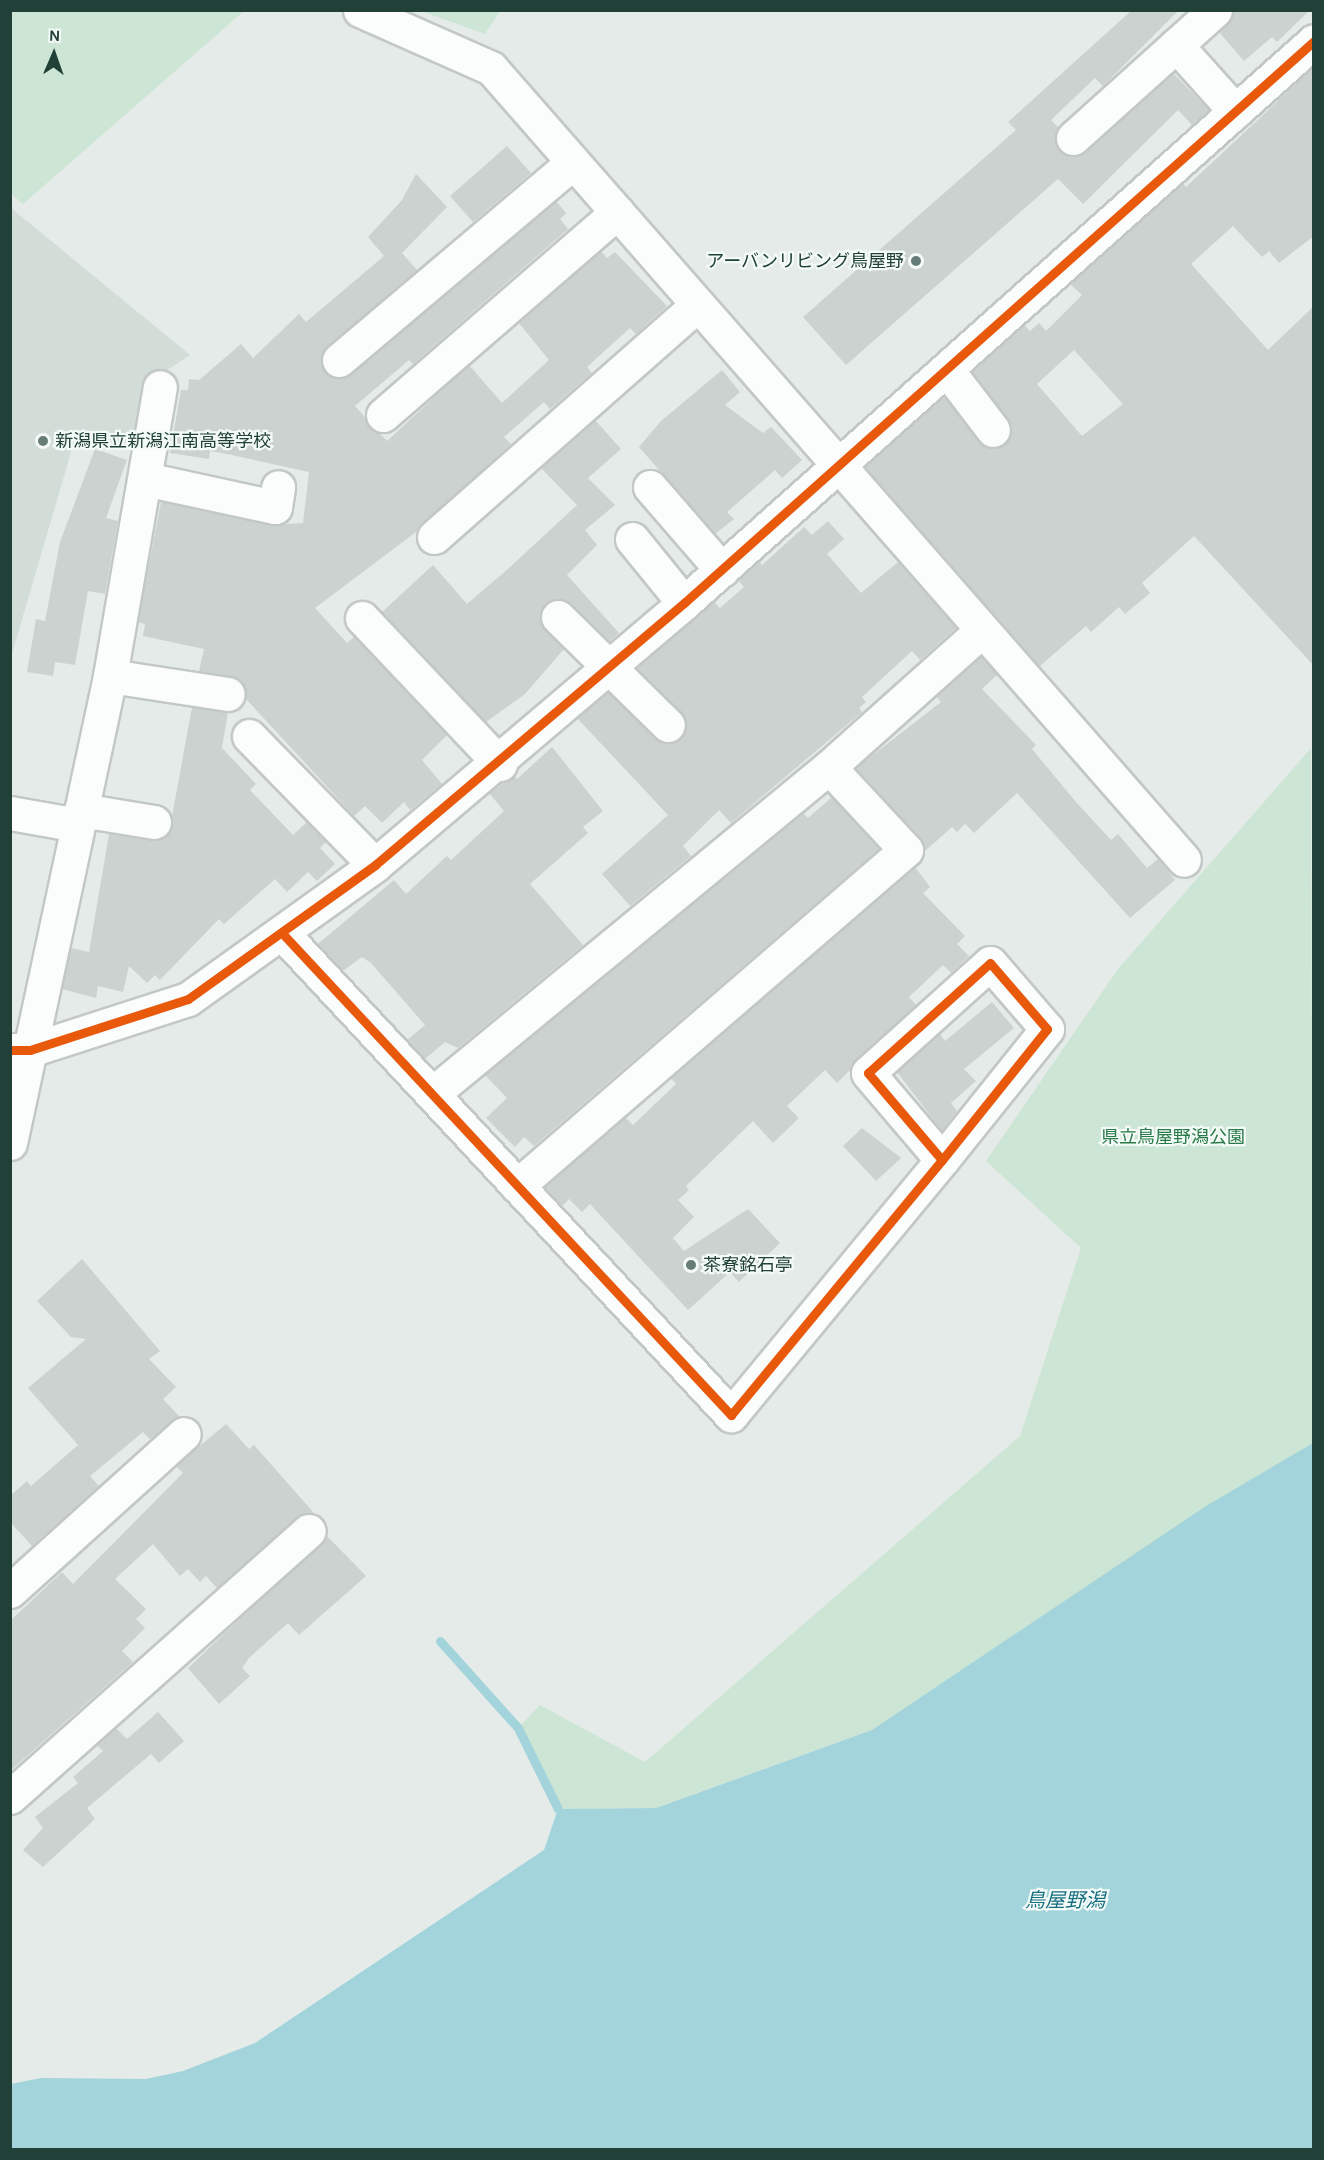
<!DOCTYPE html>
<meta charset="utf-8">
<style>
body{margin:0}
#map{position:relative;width:1324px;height:2160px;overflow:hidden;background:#e5ebe8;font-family:Karla,"Noto Sans JP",sans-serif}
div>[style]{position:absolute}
.built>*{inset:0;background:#d2ddd8}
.green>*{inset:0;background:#cde5d4}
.water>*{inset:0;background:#a3d4db}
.stream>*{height:9px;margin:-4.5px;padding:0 4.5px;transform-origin:4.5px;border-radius:4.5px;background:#a3d4db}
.building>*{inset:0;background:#ccd2d0}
.roads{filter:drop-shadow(2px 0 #c2c8c5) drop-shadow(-2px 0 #c2c8c5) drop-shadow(0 2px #c2c8c5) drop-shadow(0 -2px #c2c8c5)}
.street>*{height:33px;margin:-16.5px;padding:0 16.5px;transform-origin:16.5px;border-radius:16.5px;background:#fbfcfc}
.cycleway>*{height:9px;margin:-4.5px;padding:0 4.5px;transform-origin:4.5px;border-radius:4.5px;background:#e8590c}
.dots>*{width:16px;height:16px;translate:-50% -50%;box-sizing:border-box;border:3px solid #f3faf7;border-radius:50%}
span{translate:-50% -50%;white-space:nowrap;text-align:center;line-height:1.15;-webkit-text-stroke:4.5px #f3faf7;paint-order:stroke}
.poi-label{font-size:18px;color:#214038}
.right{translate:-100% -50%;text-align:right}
.left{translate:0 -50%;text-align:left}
.park-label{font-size:18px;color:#287a48}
.water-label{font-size:20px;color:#166f81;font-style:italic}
.frame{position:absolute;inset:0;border:12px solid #214038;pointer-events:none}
.north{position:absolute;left:24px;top:24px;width:60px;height:60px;-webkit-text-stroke:4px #f3faf7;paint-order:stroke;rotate:2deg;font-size:16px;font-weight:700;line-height:24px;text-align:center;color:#214038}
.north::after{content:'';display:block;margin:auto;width:21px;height:27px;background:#214038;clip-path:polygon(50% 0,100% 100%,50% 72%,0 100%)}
</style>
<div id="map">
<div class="built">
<i style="clip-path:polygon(11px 208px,190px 355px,149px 382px,135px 450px,77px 432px,11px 657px)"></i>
</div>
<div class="green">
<i style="clip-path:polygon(10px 11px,11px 10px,244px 11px,23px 204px,11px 194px)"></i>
<i style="clip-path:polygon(421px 11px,500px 10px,500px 11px,485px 34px)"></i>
<i style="clip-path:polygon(1311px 748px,1313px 1443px,872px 1730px,655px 1808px,558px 1809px,518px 1728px,540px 1705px,645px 1762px,1020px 1436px,1081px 1248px,986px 1161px,1118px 969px)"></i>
</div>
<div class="water">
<i style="clip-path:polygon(1313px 1443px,1313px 2149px,11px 2149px,11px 2084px,41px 2078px,146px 2079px,183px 2071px,255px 2043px,544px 1850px,558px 1809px,656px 1808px,872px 1730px,1206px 1506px)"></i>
</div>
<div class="stream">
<i style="left:440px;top:1641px;width:117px;rotate:48.1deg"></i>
<i style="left:518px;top:1728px;width:90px;rotate:63.7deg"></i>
</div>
<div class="building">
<i style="clip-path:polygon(1132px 10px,1179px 10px,1103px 86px,1095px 78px,1051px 120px,1058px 127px,1059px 150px,1084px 155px,1173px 73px,1209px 110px,1192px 125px,1178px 110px,1083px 204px,1058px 179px,846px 365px,803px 317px,1016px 130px,1008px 122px)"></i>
<i style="clip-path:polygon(1233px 10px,1310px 10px,1277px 42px,1272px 37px,1244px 61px,1219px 32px)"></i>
<i style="clip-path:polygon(evenodd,1314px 67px,1314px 236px,1279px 263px,1269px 251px,1262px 257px,1233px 226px,1191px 264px,1268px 350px,1314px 306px,1314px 666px,1194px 536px,1142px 583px,1150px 593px,1125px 614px,1119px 607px,1091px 632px,1086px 626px,1040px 666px,865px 467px,944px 396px,979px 442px,995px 449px,1005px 444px,1012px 428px,1008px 419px,972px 371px,1024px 325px,1030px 331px,1039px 323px,1046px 331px,1082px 295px,1070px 284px,1183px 183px,1186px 187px,1314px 67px,1074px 350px,1123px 404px,1082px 436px,1037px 384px,1074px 350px)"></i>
<i style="clip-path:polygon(507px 146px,531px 173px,473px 222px,450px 196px)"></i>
<i style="clip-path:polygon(416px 174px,447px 207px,402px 253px,417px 270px,322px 353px,321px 364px,332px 377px,351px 374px,556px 201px,566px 213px,560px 219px,568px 229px,413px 364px,409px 360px,355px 406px,387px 441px,469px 365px,502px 403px,549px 360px,518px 322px,601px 251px,607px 258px,615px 252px,667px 306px,636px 334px,630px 328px,587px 367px,592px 373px,550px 409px,544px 402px,504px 437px,511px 444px,416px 532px,315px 608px,347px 643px,354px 637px,447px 735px,422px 760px,442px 784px,410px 810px,404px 802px,382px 823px,365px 806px,354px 816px,246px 699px,240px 680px,199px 671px,204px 649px,143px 636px,145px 624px,138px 622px,161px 502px,271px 525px,303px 523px,309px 472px,227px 454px,210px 451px,209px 459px,170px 453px,181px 390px,188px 390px,189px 379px,199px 380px,241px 344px,253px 358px,299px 314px,306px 322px,384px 256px,368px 237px,402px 200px)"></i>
<i style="clip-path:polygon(722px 370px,740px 392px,725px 405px,763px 433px,771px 427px,802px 460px,782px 478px,775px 470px,727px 512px,734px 519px,715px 534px,639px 447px,661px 421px)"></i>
<i style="clip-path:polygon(595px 420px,621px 449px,588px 478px,615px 505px,585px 530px,597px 545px,567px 575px,619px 633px,610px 641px,571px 603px,554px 599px,545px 603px,540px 623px,564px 649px,525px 694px,486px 722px,382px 612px,433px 565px,467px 604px,509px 568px,577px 505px,541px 468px)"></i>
<i style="clip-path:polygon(95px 449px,127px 460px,106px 518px,118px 521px,105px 594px,88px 591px,75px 665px,55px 662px,53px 676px,27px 672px,36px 619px,45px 621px,60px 542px)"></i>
<i style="clip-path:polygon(828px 521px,844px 539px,827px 554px,861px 593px,898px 562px,956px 628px,920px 660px,912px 651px,862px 697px,866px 702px,859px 708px,862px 712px,731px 823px,719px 810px,683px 846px,691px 856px,630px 906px,602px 874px,668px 815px,577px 718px,608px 692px,655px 739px,672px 743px,681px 738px,686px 729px,681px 712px,637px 668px,714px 602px,720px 608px,744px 587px,738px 580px,759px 561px,762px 565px,804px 527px,812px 535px)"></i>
<i style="clip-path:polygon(981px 656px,997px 675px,982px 689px,1036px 745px,1032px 749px,1076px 802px,1111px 840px,1118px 834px,1147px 868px,1158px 859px,1175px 880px,1130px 918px,1017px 793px,974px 833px,965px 824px,957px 832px,952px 827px,924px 852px,920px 837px,856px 768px,941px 702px,936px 696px)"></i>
<i style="clip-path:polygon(192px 707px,228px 712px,222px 748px,256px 784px,250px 790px,293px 835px,307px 822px,326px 842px,320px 848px,335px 864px,317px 881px,308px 872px,287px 892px,275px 879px,224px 924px,219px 919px,160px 980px,155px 975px,147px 983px,129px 966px,123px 992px,98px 986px,96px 998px,62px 989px,71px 948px,89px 952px,109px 834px,152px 841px,169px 833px)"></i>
<i style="clip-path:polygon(552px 747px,603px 811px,583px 827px,588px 833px,530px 884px,583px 945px,458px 1048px,445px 1042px,425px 1059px,407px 1040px,425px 1025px,371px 963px,362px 957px,343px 971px,318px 944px,394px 880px,406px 894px,447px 856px,451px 860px,504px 811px,489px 793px,514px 776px,517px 779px)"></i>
<i style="clip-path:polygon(832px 797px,879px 849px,534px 1146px,524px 1137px,515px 1147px,486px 1118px,507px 1098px,485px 1075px,803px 813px,808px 818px)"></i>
<i style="clip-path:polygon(915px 867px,930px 887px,923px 893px,965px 936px,957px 944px,969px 956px,951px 973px,943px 965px,909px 997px,916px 1005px,837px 1083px,825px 1070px,787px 1106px,799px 1118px,773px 1143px,753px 1121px,686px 1186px,689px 1190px,678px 1200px,694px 1217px,673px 1238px,684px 1251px,748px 1209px,780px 1243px,739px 1282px,730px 1272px,688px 1310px,590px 1204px,582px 1212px,569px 1199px,562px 1206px,545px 1188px,625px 1117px,633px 1125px,676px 1084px,671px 1078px)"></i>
<i style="clip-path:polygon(992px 1002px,1014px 1028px,964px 1069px,976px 1081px,951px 1103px,957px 1111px,942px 1131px,897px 1072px,940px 1034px,945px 1041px)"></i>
<i style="clip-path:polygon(862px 1128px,901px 1158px,876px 1181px,843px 1146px)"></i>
<i style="clip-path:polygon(82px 1259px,160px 1351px,149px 1359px,176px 1387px,163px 1399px,179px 1416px,150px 1439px,143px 1432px,90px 1476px,99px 1486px,32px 1546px,10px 1522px,10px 1496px,27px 1481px,31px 1486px,78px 1445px,28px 1388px,86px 1339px,71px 1337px,37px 1301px)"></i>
<i style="clip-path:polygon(226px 1424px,249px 1449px,254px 1445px,314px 1513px,297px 1517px,217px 1588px,206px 1576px,200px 1582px,188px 1569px,180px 1576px,153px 1544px,115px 1579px,146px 1609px,136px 1619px,145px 1628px,122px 1651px,133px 1662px,10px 1771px,10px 1621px,62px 1572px,73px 1584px,183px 1473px,176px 1466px)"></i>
<i style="clip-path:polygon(327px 1536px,366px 1576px,299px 1635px,288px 1623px,249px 1658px,242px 1668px,250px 1676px,219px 1704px,188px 1668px)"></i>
<i style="clip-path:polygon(158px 1712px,184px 1741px,159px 1763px,151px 1754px,87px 1808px,95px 1819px,43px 1867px,23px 1850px,43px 1828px,35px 1817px,78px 1783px,73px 1777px,103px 1751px,97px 1745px,116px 1728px,127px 1739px)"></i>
</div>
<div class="roads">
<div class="street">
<i style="left:360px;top:10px;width:143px;rotate:23.9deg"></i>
<i style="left:491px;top:68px;width:1052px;rotate:48.81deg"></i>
<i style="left:1176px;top:45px;width:89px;rotate:48.2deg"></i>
<i style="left:1073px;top:138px;width:191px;rotate:-42deg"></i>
<i style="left:339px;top:360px;width:304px;rotate:-40.2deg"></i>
<i style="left:948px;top:371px;width:74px;rotate:52.7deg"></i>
<i style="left:383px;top:415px;width:310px;rotate:-40.9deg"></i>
<i style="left:145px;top:479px;width:133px;rotate:12.2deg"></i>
<i style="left:275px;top:507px;width:20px;rotate:-81deg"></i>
<i style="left:650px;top:487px;width:110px;rotate:49.1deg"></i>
<i style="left:434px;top:537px;width:348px;rotate:-41.4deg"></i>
<i style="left:632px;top:539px;width:82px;rotate:50.9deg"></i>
<i style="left:558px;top:617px;width:154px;rotate:44.5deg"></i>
<i style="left:362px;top:618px;width:201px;rotate:46.6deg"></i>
<i style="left:110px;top:676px;width:119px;rotate:8.7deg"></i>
<i style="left:249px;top:736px;width:180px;rotate:45.7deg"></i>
<i style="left:81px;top:810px;width:74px;rotate:9.3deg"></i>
<i style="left:10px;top:813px;width:69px;rotate:10deg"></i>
<i style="left:282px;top:933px;width:659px;rotate:47.03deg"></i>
<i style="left:731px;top:1415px;width:331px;rotate:-50.4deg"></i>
<i style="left:942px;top:1160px;width:168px;rotate:-51.3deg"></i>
<i style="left:1047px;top:1029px;width:87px;rotate:-130.8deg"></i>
<i style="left:990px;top:963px;width:164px;rotate:138deg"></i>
<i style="left:868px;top:1073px;width:114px;rotate:49.6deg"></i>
<i style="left:10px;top:1050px;width:20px"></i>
<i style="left:30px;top:1050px;width:166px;rotate:-17.9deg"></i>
<i style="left:188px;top:999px;width:230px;rotate:-35.6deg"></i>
<i style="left:375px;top:865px;width:405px;rotate:-40.3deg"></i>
<i style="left:684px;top:603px;width:844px;rotate:-41.73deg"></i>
<i style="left:432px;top:1094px;width:514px;rotate:-39.48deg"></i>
<i style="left:829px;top:767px;width:205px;rotate:-41.8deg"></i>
<i style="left:10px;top:1143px;width:478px;rotate:-77.9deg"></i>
<i style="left:110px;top:676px;width:293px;rotate:-80.2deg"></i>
<i style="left:517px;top:1186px;width:514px;rotate:-40.82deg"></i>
<i style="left:906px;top:850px;width:113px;rotate:-132.9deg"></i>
<i style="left:10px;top:1591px;width:234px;rotate:-42.1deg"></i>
<i style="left:10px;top:1797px;width:400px;rotate:-41.7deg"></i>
</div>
</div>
<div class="cycleway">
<i style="left:282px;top:933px;width:659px;rotate:47.03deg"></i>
<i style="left:731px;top:1415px;width:331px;rotate:-50.4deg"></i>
<i style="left:942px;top:1160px;width:168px;rotate:-51.3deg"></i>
<i style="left:1047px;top:1029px;width:87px;rotate:-130.8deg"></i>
<i style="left:990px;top:963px;width:164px;rotate:138deg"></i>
<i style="left:868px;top:1073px;width:114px;rotate:49.6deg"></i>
<i style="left:10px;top:1050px;width:20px"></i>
<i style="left:30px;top:1050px;width:166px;rotate:-17.9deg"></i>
<i style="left:188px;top:999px;width:230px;rotate:-35.6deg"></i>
<i style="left:375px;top:865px;width:405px;rotate:-40.3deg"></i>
<i style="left:684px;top:603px;width:844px;rotate:-41.73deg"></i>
</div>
<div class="dots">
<i style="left:916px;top:261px;background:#667c76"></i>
<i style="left:43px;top:441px;background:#667c76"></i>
<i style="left:691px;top:1265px;background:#667c76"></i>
</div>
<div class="poi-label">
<span class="right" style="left:904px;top:261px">アーバンリビング鳥屋野</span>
<span class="left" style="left:55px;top:441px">新潟県立新潟江南高等学校</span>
<span class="left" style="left:703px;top:1265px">茶寮銘石亭</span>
</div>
<div class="park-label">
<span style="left:1173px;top:1137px">県立鳥屋野潟公園</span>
</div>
<div class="water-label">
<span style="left:1065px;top:1900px">鳥屋野潟</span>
</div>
<div class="frame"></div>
<div class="north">N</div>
</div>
